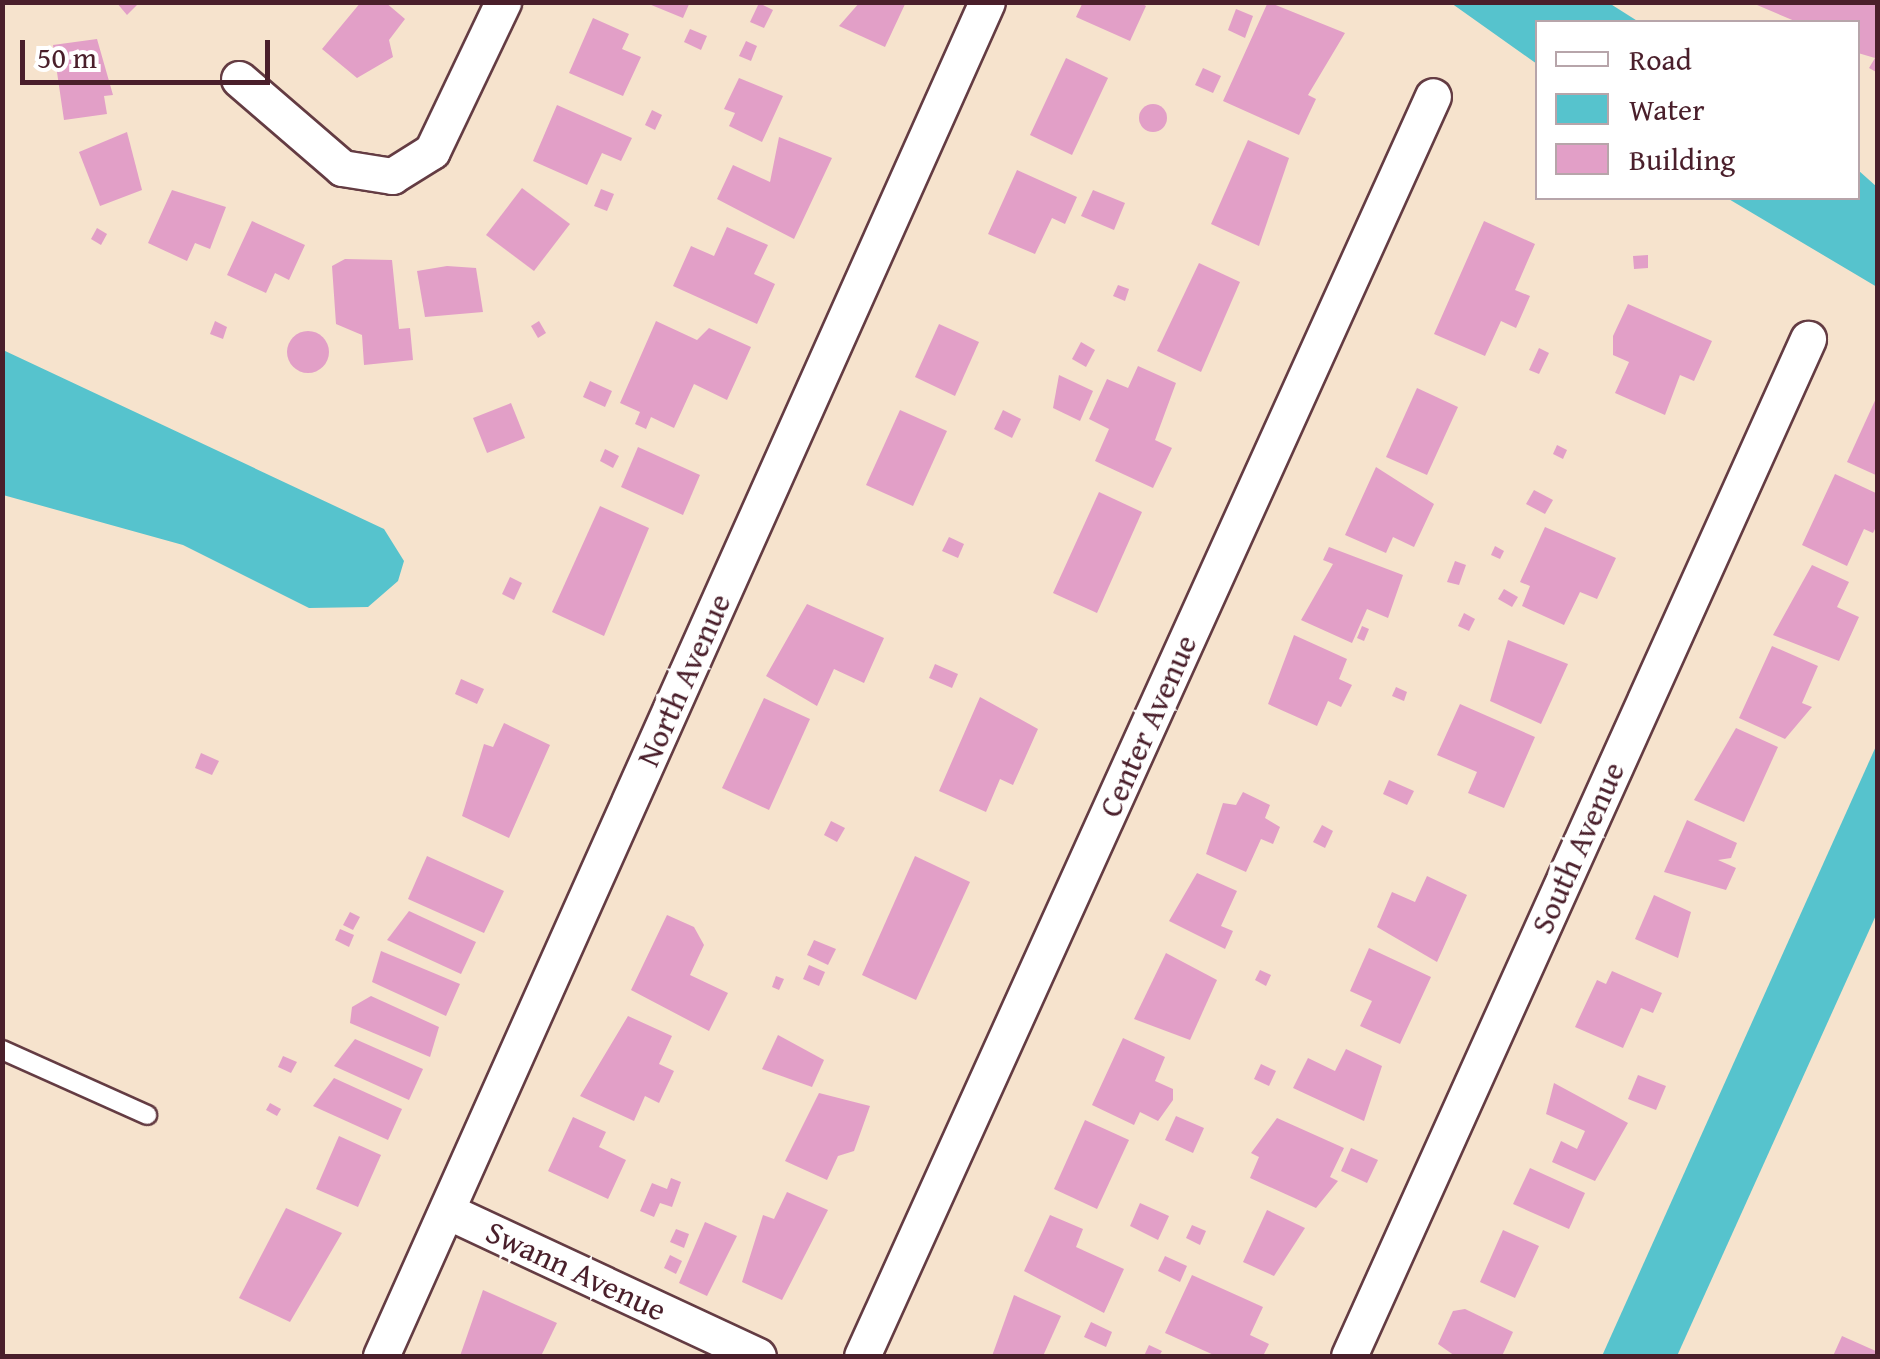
<!DOCTYPE html>
<style>
body{margin:0}
#map{position:relative;width:1880px;height:1359px;overflow:hidden;background:#f6e3cd;font-family:"Gentium Book Plus",serif}
div>[style]{position:absolute}
.water>*{inset:0;background:#56c3cd}
.building>*{inset:0;background:#e29fc7}
.round{border-radius:50%}
.roads{filter:drop-shadow(2px 0 #643c43) drop-shadow(-2px 0 #643c43) drop-shadow(0 2px #643c43) drop-shadow(0 -2px #643c43)}
.service>*{height:18px;margin:-9px;padding:0 9px;transform-origin:9px;border-radius:9px;background:#fff}
.minor>*{height:35px;margin:-17.5px;padding:0 17.5px;transform-origin:17.5px;border-radius:17.5px;background:#fff}
span{translate:-50% -50%;white-space:nowrap;text-align:center;line-height:1.15;-webkit-text-stroke:10px #fff;paint-order:stroke}
.street-label{font-size:32px;color:#4a1f2b}
.frame{position:absolute;inset:0;border:5px solid #4a1f2b;pointer-events:none}
.legend{position:absolute;left:1535px;top:20px;width:325px;height:180px;box-sizing:border-box;background:#fff;border:2px solid #b7a5aa;margin:0;padding:12px 18px;list-style:none;font-size:30px;color:#4a1f2b}
.legend li{display:flex;align-items:center;gap:20px;height:50px}
.legend b{width:50px;border:2px solid #b7a5aa}
.scale{position:absolute;left:20px;top:40px;width:250px;height:45px;box-sizing:border-box;border:5px solid #4a1f2b;border-top:0;padding-left:12px;font-size:30px;line-height:35px;white-space:nowrap;color:#4a1f2b;-webkit-text-stroke:8px #fff;paint-order:stroke}
</style>
<div id="map">
<div class="water">
<i style="clip-path:polygon(1451px 3px,1609px 3px,1639px 22px,1538px 22px,1537px 64px)"></i>
<i style="clip-path:polygon(1858px 170px,1877px 187px,1877px 287px,1727px 198px,1858px 198px)"></i>
<i style="clip-path:polygon(3px 350px,384px 529px,404px 561px,398px 581px,368px 607px,309px 608px,183px 545px,3px 495px)"></i>
<i style="clip-path:polygon(1877px 744px,1877px 913px,1677px 1356px,1602px 1356px)"></i>
</div>
<div class="building">
<i style="clip-path:polygon(116px 2px,140px 2px,127px 15px)"></i>
<i style="clip-path:polygon(361px 2px,385px 2px,405px 19px,389px 40px,393px 57px,357px 78px,322px 49px)"></i>
<i style="clip-path:polygon(644px 2px,690px 2px,683px 18px)"></i>
<i style="clip-path:polygon(860px 2px,906px 2px,885px 47px,839px 26px)"></i>
<i style="clip-path:polygon(1083px 2px,1139px 2px,1146px 6px,1130px 41px,1076px 17px)"></i>
<i style="clip-path:polygon(1268px 2px,1345px 33px,1308px 95px,1316px 99px,1299px 135px,1223px 101px)"></i>
<i style="clip-path:polygon(1750px 2px,1878px 2px,1878px 73px,1869px 68px,1875px 58px,1858px 53px,1858px 22px,1797px 22px)"></i>
<i style="clip-path:polygon(759px 3px,773px 10px,764px 28px,750px 22px)"></i>
<i style="clip-path:polygon(1236px 9px,1253px 16px,1245px 38px,1228px 30px)"></i>
<i style="clip-path:polygon(593px 18px,629px 34px,622px 49px,641px 57px,623px 96px,569px 73px)"></i>
<i style="clip-path:polygon(690px 29px,707px 36px,701px 50px,684px 42px)"></i>
<i style="clip-path:polygon(97px 39px,113px 95px,104px 96px,107px 114px,64px 120px,53px 45px)"></i>
<i style="clip-path:polygon(746px 41px,757px 46px,751px 61px,739px 56px)"></i>
<i style="clip-path:polygon(1066px 58px,1108px 78px,1072px 155px,1030px 135px)"></i>
<i style="clip-path:polygon(1203px 68px,1221px 76px,1213px 93px,1195px 85px)"></i>
<i style="clip-path:polygon(739px 78px,783px 96px,762px 142px,729px 126px,735px 113px,724px 109px)"></i>
<i class="round" style="left:1139px;top:104px;width:28px;height:28px"></i>
<i style="clip-path:polygon(557px 105px,632px 138px,621px 161px,602px 153px,587px 185px,533px 161px)"></i>
<i style="clip-path:polygon(652px 110px,662px 115px,655px 130px,645px 125px)"></i>
<i style="clip-path:polygon(127px 132px,142px 190px,100px 206px,79px 152px)"></i>
<i style="clip-path:polygon(779px 137px,832px 158px,794px 239px,717px 199px,733px 165px,770px 182px)"></i>
<i style="clip-path:polygon(1248px 140px,1289px 158px,1259px 246px,1211px 224px)"></i>
<i style="clip-path:polygon(1017px 170px,1077px 197px,1065px 224px,1052px 218px,1035px 254px,988px 234px)"></i>
<i style="clip-path:polygon(522px 188px,570px 224px,534px 271px,486px 235px)"></i>
<i style="clip-path:polygon(601px 189px,614px 194px,607px 211px,594px 206px)"></i>
<i style="clip-path:polygon(172px 190px,226px 207px,210px 249px,195px 243px,187px 261px,148px 243px)"></i>
<i style="clip-path:polygon(1093px 190px,1125px 203px,1114px 230px,1081px 216px)"></i>
<i style="clip-path:polygon(252px 221px,305px 245px,289px 280px,275px 273px,266px 293px,227px 275px)"></i>
<i style="clip-path:polygon(1484px 221px,1535px 244px,1515px 290px,1530px 296px,1516px 328px,1501px 321px,1485px 356px,1434px 334px)"></i>
<i style="clip-path:polygon(727px 227px,768px 245px,754px 274px,775px 284px,757px 324px,673px 286px,691px 246px,714px 256px)"></i>
<i style="clip-path:polygon(97px 228px,107px 234px,101px 245px,91px 239px)"></i>
<i style="clip-path:polygon(1648px 255px,1648px 268px,1634px 269px,1633px 256px)"></i>
<i style="clip-path:polygon(345px 259px,392px 260px,399px 329px,410px 328px,413px 360px,364px 365px,362px 335px,336px 324px,332px 266px)"></i>
<i style="clip-path:polygon(1199px 263px,1240px 282px,1201px 372px,1157px 351px)"></i>
<i style="clip-path:polygon(447px 266px,476px 268px,483px 312px,425px 317px,417px 271px)"></i>
<i style="clip-path:polygon(1118px 285px,1129px 289px,1125px 301px,1113px 296px)"></i>
<i style="clip-path:polygon(1628px 304px,1712px 341px,1694px 381px,1680px 375px,1665px 415px,1615px 393px,1629px 362px,1613px 355px,1613px 336px)"></i>
<i style="clip-path:polygon(215px 321px,227px 327px,223px 339px,210px 334px)"></i>
<i style="clip-path:polygon(539px 321px,546px 333px,538px 338px,531px 326px)"></i>
<i style="clip-path:polygon(656px 321px,697px 340px,709px 328px,751px 347px,727px 400px,694px 384px,674px 428px,651px 417px,646px 429px,635px 424px,640px 412px,620px 403px)"></i>
<i style="clip-path:polygon(939px 324px,979px 342px,955px 396px,915px 377px)"></i>
<i class="round" style="left:287px;top:331px;width:42px;height:42px"></i>
<i style="clip-path:polygon(1081px 342px,1095px 350px,1086px 367px,1072px 359px)"></i>
<i style="clip-path:polygon(1539px 348px,1549px 353px,1539px 374px,1529px 370px)"></i>
<i style="clip-path:polygon(1138px 366px,1176px 383px,1155px 440px,1172px 448px,1153px 488px,1095px 461px,1109px 429px,1089px 419px,1107px 379px,1128px 388px)"></i>
<i style="clip-path:polygon(1059px 375px,1093px 391px,1080px 421px,1053px 408px)"></i>
<i style="clip-path:polygon(590px 381px,612px 391px,605px 407px,583px 397px)"></i>
<i style="clip-path:polygon(1417px 388px,1458px 407px,1427px 475px,1386px 457px)"></i>
<i style="clip-path:polygon(1878px 394px,1878px 476px,1847px 462px)"></i>
<i style="clip-path:polygon(511px 403px,525px 438px,487px 453px,473px 418px)"></i>
<i style="clip-path:polygon(900px 410px,947px 431px,913px 506px,866px 485px)"></i>
<i style="clip-path:polygon(1003px 410px,1021px 419px,1012px 438px,994px 429px)"></i>
<i style="clip-path:polygon(1557px 445px,1567px 450px,1563px 459px,1553px 454px)"></i>
<i style="clip-path:polygon(638px 447px,700px 475px,683px 515px,621px 487px)"></i>
<i style="clip-path:polygon(605px 449px,619px 456px,613px 468px,600px 461px)"></i>
<i style="clip-path:polygon(1376px 467px,1434px 504px,1414px 547px,1393px 537px,1386px 553px,1345px 535px)"></i>
<i style="clip-path:polygon(1835px 474px,1878px 494px,1878px 523px,1873px 533px,1864px 529px,1847px 566px,1802px 545px)"></i>
<i style="clip-path:polygon(1534px 490px,1553px 500px,1545px 514px,1526px 504px)"></i>
<i style="clip-path:polygon(1099px 492px,1142px 512px,1097px 613px,1053px 593px)"></i>
<i style="clip-path:polygon(600px 506px,649px 528px,604px 636px,552px 612px)"></i>
<i style="clip-path:polygon(1545px 527px,1616px 558px,1597px 599px,1580px 592px,1564px 625px,1522px 606px,1530px 586px,1520px 582px)"></i>
<i style="clip-path:polygon(949px 537px,964px 544px,958px 558px,942px 551px)"></i>
<i style="clip-path:polygon(1495px 546px,1504px 551px,1500px 559px,1491px 555px)"></i>
<i style="clip-path:polygon(1329px 547px,1403px 575px,1388px 618px,1367px 609px,1352px 643px,1301px 620px,1333px 564px,1323px 560px)"></i>
<i style="clip-path:polygon(1455px 561px,1466px 565px,1459px 585px,1447px 582px)"></i>
<i style="clip-path:polygon(1812px 565px,1849px 582px,1837px 607px,1859px 617px,1839px 661px,1773px 635px)"></i>
<i style="clip-path:polygon(510px 577px,522px 583px,514px 600px,502px 594px)"></i>
<i style="clip-path:polygon(1504px 589px,1518px 597px,1512px 607px,1498px 599px)"></i>
<i style="clip-path:polygon(807px 604px,884px 638px,864px 683px,834px 669px,817px 706px,766px 676px)"></i>
<i style="clip-path:polygon(1464px 613px,1475px 619px,1469px 631px,1458px 626px)"></i>
<i style="clip-path:polygon(1362px 626px,1369px 629px,1364px 641px,1357px 638px)"></i>
<i style="clip-path:polygon(1294px 635px,1347px 659px,1339px 679px,1352px 685px,1341px 707px,1328px 701px,1317px 726px,1268px 704px)"></i>
<i style="clip-path:polygon(1508px 640px,1568px 664px,1541px 724px,1490px 701px)"></i>
<i style="clip-path:polygon(1772px 646px,1818px 666px,1802px 703px,1812px 707px,1785px 739px,1739px 718px)"></i>
<i style="clip-path:polygon(935px 664px,958px 674px,952px 688px,929px 678px)"></i>
<i style="clip-path:polygon(461px 679px,484px 689px,477px 704px,455px 694px)"></i>
<i style="clip-path:polygon(1396px 687px,1407px 692px,1404px 701px,1392px 696px)"></i>
<i style="clip-path:polygon(980px 697px,1038px 729px,1013px 785px,1000px 779px,986px 812px,939px 791px)"></i>
<i style="clip-path:polygon(764px 698px,810px 719px,769px 810px,722px 788px)"></i>
<i style="clip-path:polygon(1460px 704px,1535px 737px,1504px 808px,1468px 793px,1477px 772px,1437px 755px)"></i>
<i style="clip-path:polygon(504px 723px,550px 745px,509px 838px,462px 816px,484px 744px,493px 747px)"></i>
<i style="clip-path:polygon(1736px 728px,1778px 747px,1744px 822px,1694px 800px)"></i>
<i style="clip-path:polygon(201px 753px,219px 761px,212px 775px,195px 768px)"></i>
<i style="clip-path:polygon(1389px 780px,1414px 791px,1407px 805px,1383px 794px)"></i>
<i style="clip-path:polygon(1243px 792px,1270px 805px,1265px 818px,1280px 827px,1273px 844px,1261px 839px,1246px 872px,1206px 854px,1223px 803px,1236px 805px)"></i>
<i style="clip-path:polygon(1687px 820px,1737px 843px,1731px 858px,1718px 860px,1736px 868px,1726px 890px,1664px 872px)"></i>
<i style="clip-path:polygon(831px 821px,845px 828px,837px 842px,824px 835px)"></i>
<i style="clip-path:polygon(1322px 825px,1333px 831px,1325px 848px,1313px 842px)"></i>
<i style="clip-path:polygon(427px 856px,504px 891px,484px 933px,408px 899px)"></i>
<i style="clip-path:polygon(915px 856px,970px 882px,916px 1000px,862px 975px)"></i>
<i style="clip-path:polygon(1197px 873px,1237px 891px,1221px 926px,1233px 931px,1225px 949px,1169px 921px)"></i>
<i style="clip-path:polygon(1427px 876px,1467px 895px,1437px 962px,1377px 927px,1392px 892px,1415px 902px)"></i>
<i style="clip-path:polygon(1654px 895px,1691px 912px,1678px 958px,1635px 939px)"></i>
<i style="clip-path:polygon(409px 911px,476px 942px,461px 974px,387px 940px)"></i>
<i style="clip-path:polygon(350px 912px,360px 917px,353px 930px,343px 925px)"></i>
<i style="clip-path:polygon(667px 915px,694px 927px,704px 945px,690px 975px,728px 993px,709px 1031px,631px 990px)"></i>
<i style="clip-path:polygon(340px 929px,354px 935px,349px 947px,335px 940px)"></i>
<i style="clip-path:polygon(814px 940px,836px 949px,828px 965px,807px 955px)"></i>
<i style="clip-path:polygon(1369px 948px,1431px 977px,1400px 1044px,1360px 1026px,1372px 1001px,1350px 991px)"></i>
<i style="clip-path:polygon(381px 951px,460px 984px,446px 1016px,372px 982px)"></i>
<i style="clip-path:polygon(1166px 953px,1217px 980px,1190px 1040px,1134px 1019px)"></i>
<i style="clip-path:polygon(809px 965px,825px 972px,819px 986px,803px 979px)"></i>
<i style="clip-path:polygon(1260px 970px,1271px 975px,1266px 986px,1255px 980px)"></i>
<i style="clip-path:polygon(1612px 971px,1662px 993px,1653px 1013px,1641px 1008px,1623px 1048px,1575px 1027px,1597px 980px,1606px 984px)"></i>
<i style="clip-path:polygon(776px 976px,784px 979px,779px 990px,772px 987px)"></i>
<i style="clip-path:polygon(371px 996px,439px 1027px,430px 1057px,350px 1023px,352px 1007px)"></i>
<i style="clip-path:polygon(628px 1016px,672px 1036px,659px 1064px,674px 1071px,659px 1103px,645px 1096px,634px 1121px,580px 1096px)"></i>
<i style="clip-path:polygon(778px 1035px,824px 1060px,812px 1087px,762px 1069px)"></i>
<i style="clip-path:polygon(1123px 1038px,1165px 1057px,1155px 1081px,1173px 1089px,1173px 1100px,1158px 1121px,1140px 1112px,1134px 1125px,1092px 1105px)"></i>
<i style="clip-path:polygon(355px 1039px,423px 1069px,409px 1100px,334px 1066px)"></i>
<i style="clip-path:polygon(1346px 1049px,1382px 1066px,1364px 1121px,1293px 1088px,1308px 1058px,1335px 1071px)"></i>
<i style="clip-path:polygon(283px 1056px,297px 1062px,291px 1073px,278px 1067px)"></i>
<i style="clip-path:polygon(1261px 1064px,1276px 1071px,1269px 1086px,1254px 1079px)"></i>
<i style="clip-path:polygon(1638px 1075px,1666px 1086px,1656px 1110px,1628px 1099px)"></i>
<i style="clip-path:polygon(334px 1078px,402px 1109px,388px 1140px,313px 1106px)"></i>
<i style="clip-path:polygon(1554px 1083px,1628px 1123px,1595px 1181px,1552px 1162px,1561px 1141px,1577px 1149px,1585px 1131px,1546px 1114px)"></i>
<i style="clip-path:polygon(819px 1093px,870px 1106px,854px 1151px,838px 1156px,827px 1180px,785px 1161px)"></i>
<i style="clip-path:polygon(270px 1103px,281px 1109px,277px 1116px,266px 1110px)"></i>
<i style="clip-path:polygon(1176px 1116px,1204px 1128px,1193px 1153px,1165px 1140px)"></i>
<i style="clip-path:polygon(573px 1117px,606px 1132px,599px 1147px,626px 1160px,608px 1199px,548px 1171px)"></i>
<i style="clip-path:polygon(1277px 1118px,1344px 1148px,1330px 1177px,1338px 1181px,1316px 1208px,1250px 1178px,1259px 1157px,1251px 1153px)"></i>
<i style="clip-path:polygon(1085px 1120px,1129px 1140px,1097px 1209px,1054px 1189px)"></i>
<i style="clip-path:polygon(339px 1136px,381px 1155px,358px 1207px,316px 1189px)"></i>
<i style="clip-path:polygon(1351px 1148px,1378px 1160px,1367px 1183px,1341px 1171px)"></i>
<i style="clip-path:polygon(1530px 1168px,1585px 1193px,1569px 1229px,1513px 1204px)"></i>
<i style="clip-path:polygon(671px 1178px,681px 1182px,672px 1207px,660px 1203px,654px 1217px,640px 1211px,652px 1183px,667px 1189px)"></i>
<i style="clip-path:polygon(787px 1192px,828px 1210px,782px 1300px,742px 1282px,763px 1215px,774px 1219px)"></i>
<i style="clip-path:polygon(1140px 1203px,1169px 1216px,1158px 1240px,1130px 1226px)"></i>
<i style="clip-path:polygon(286px 1208px,342px 1233px,290px 1322px,239px 1298px)"></i>
<i style="clip-path:polygon(1267px 1210px,1305px 1228px,1274px 1276px,1243px 1262px)"></i>
<i style="clip-path:polygon(1050px 1215px,1083px 1229px,1076px 1247px,1124px 1269px,1104px 1313px,1024px 1271px)"></i>
<i style="clip-path:polygon(705px 1222px,737px 1236px,707px 1296px,679px 1283px)"></i>
<i style="clip-path:polygon(1192px 1225px,1206px 1231px,1200px 1245px,1186px 1238px)"></i>
<i style="clip-path:polygon(676px 1229px,689px 1234px,684px 1248px,670px 1242px)"></i>
<i style="clip-path:polygon(1503px 1230px,1539px 1246px,1515px 1298px,1480px 1282px)"></i>
<i style="clip-path:polygon(670px 1255px,682px 1261px,676px 1274px,664px 1268px)"></i>
<i style="clip-path:polygon(1165px 1256px,1187px 1266px,1180px 1282px,1158px 1271px)"></i>
<i style="clip-path:polygon(1192px 1275px,1263px 1307px,1250px 1335px,1269px 1344px,1263px 1356px,1216px 1356px,1165px 1333px)"></i>
<i style="clip-path:polygon(483px 1290px,557px 1323px,541px 1356px,460px 1356px)"></i>
<i style="clip-path:polygon(1014px 1295px,1061px 1316px,1043px 1356px,992px 1356px)"></i>
<i style="clip-path:polygon(1465px 1309px,1513px 1332px,1502px 1356px,1455px 1356px,1438px 1344px,1453px 1311px)"></i>
<i style="clip-path:polygon(1091px 1322px,1112px 1332px,1106px 1347px,1084px 1337px)"></i>
<i style="clip-path:polygon(1842px 1336px,1878px 1352px,1878px 1356px,1833px 1356px)"></i>
<i style="clip-path:polygon(1149px 1345px,1162px 1351px,1159px 1356px,1144px 1356px)"></i>
</div>
<div class="roads">
<div class="service">
<i style="left:2px;top:1050px;width:159px;rotate:24.1deg"></i>
</div>
<div class="minor">
<i style="left:239px;top:79px;width:136px;rotate:40.8deg"></i>
<i style="left:342px;top:168px;width:51px;rotate:9.1deg"></i>
<i style="left:392px;top:176px;width:47px;rotate:-32deg"></i>
<i style="left:432px;top:151px;width:165px;rotate:-64.5deg"></i>
<i style="left:447px;top:1211px;width:343px;rotate:25deg"></i>
<i style="left:381px;top:1356px;width:1483px;rotate:-65.89deg"></i>
<i style="left:862px;top:1356px;width:1383px;rotate:-65.62deg"></i>
<i style="left:1349px;top:1356px;width:1116px;rotate:-65.71deg"></i>
</div>
</div>
<div class="street-label">
<span style="left:684px;top:680px;rotate:-66deg">North Avenue</span>
<span style="left:1148px;top:726px;rotate:-66deg">Center Avenue</span>
<span style="left:1578px;top:848px;rotate:-66deg">South Avenue</span>
<span style="left:576px;top:1271px;rotate:25deg">Swann Avenue</span>
</div>
<div class="frame"></div>
<ul class="legend">
<li><b style="height:12px;background:#fff"></b>Road</li>
<li><b style="height:28px;background:#56c3cd"></b>Water</li>
<li><b style="height:28px;background:#e29fc7"></b>Building</li>
</ul>
<div class="scale">50 m</div>
</div>
